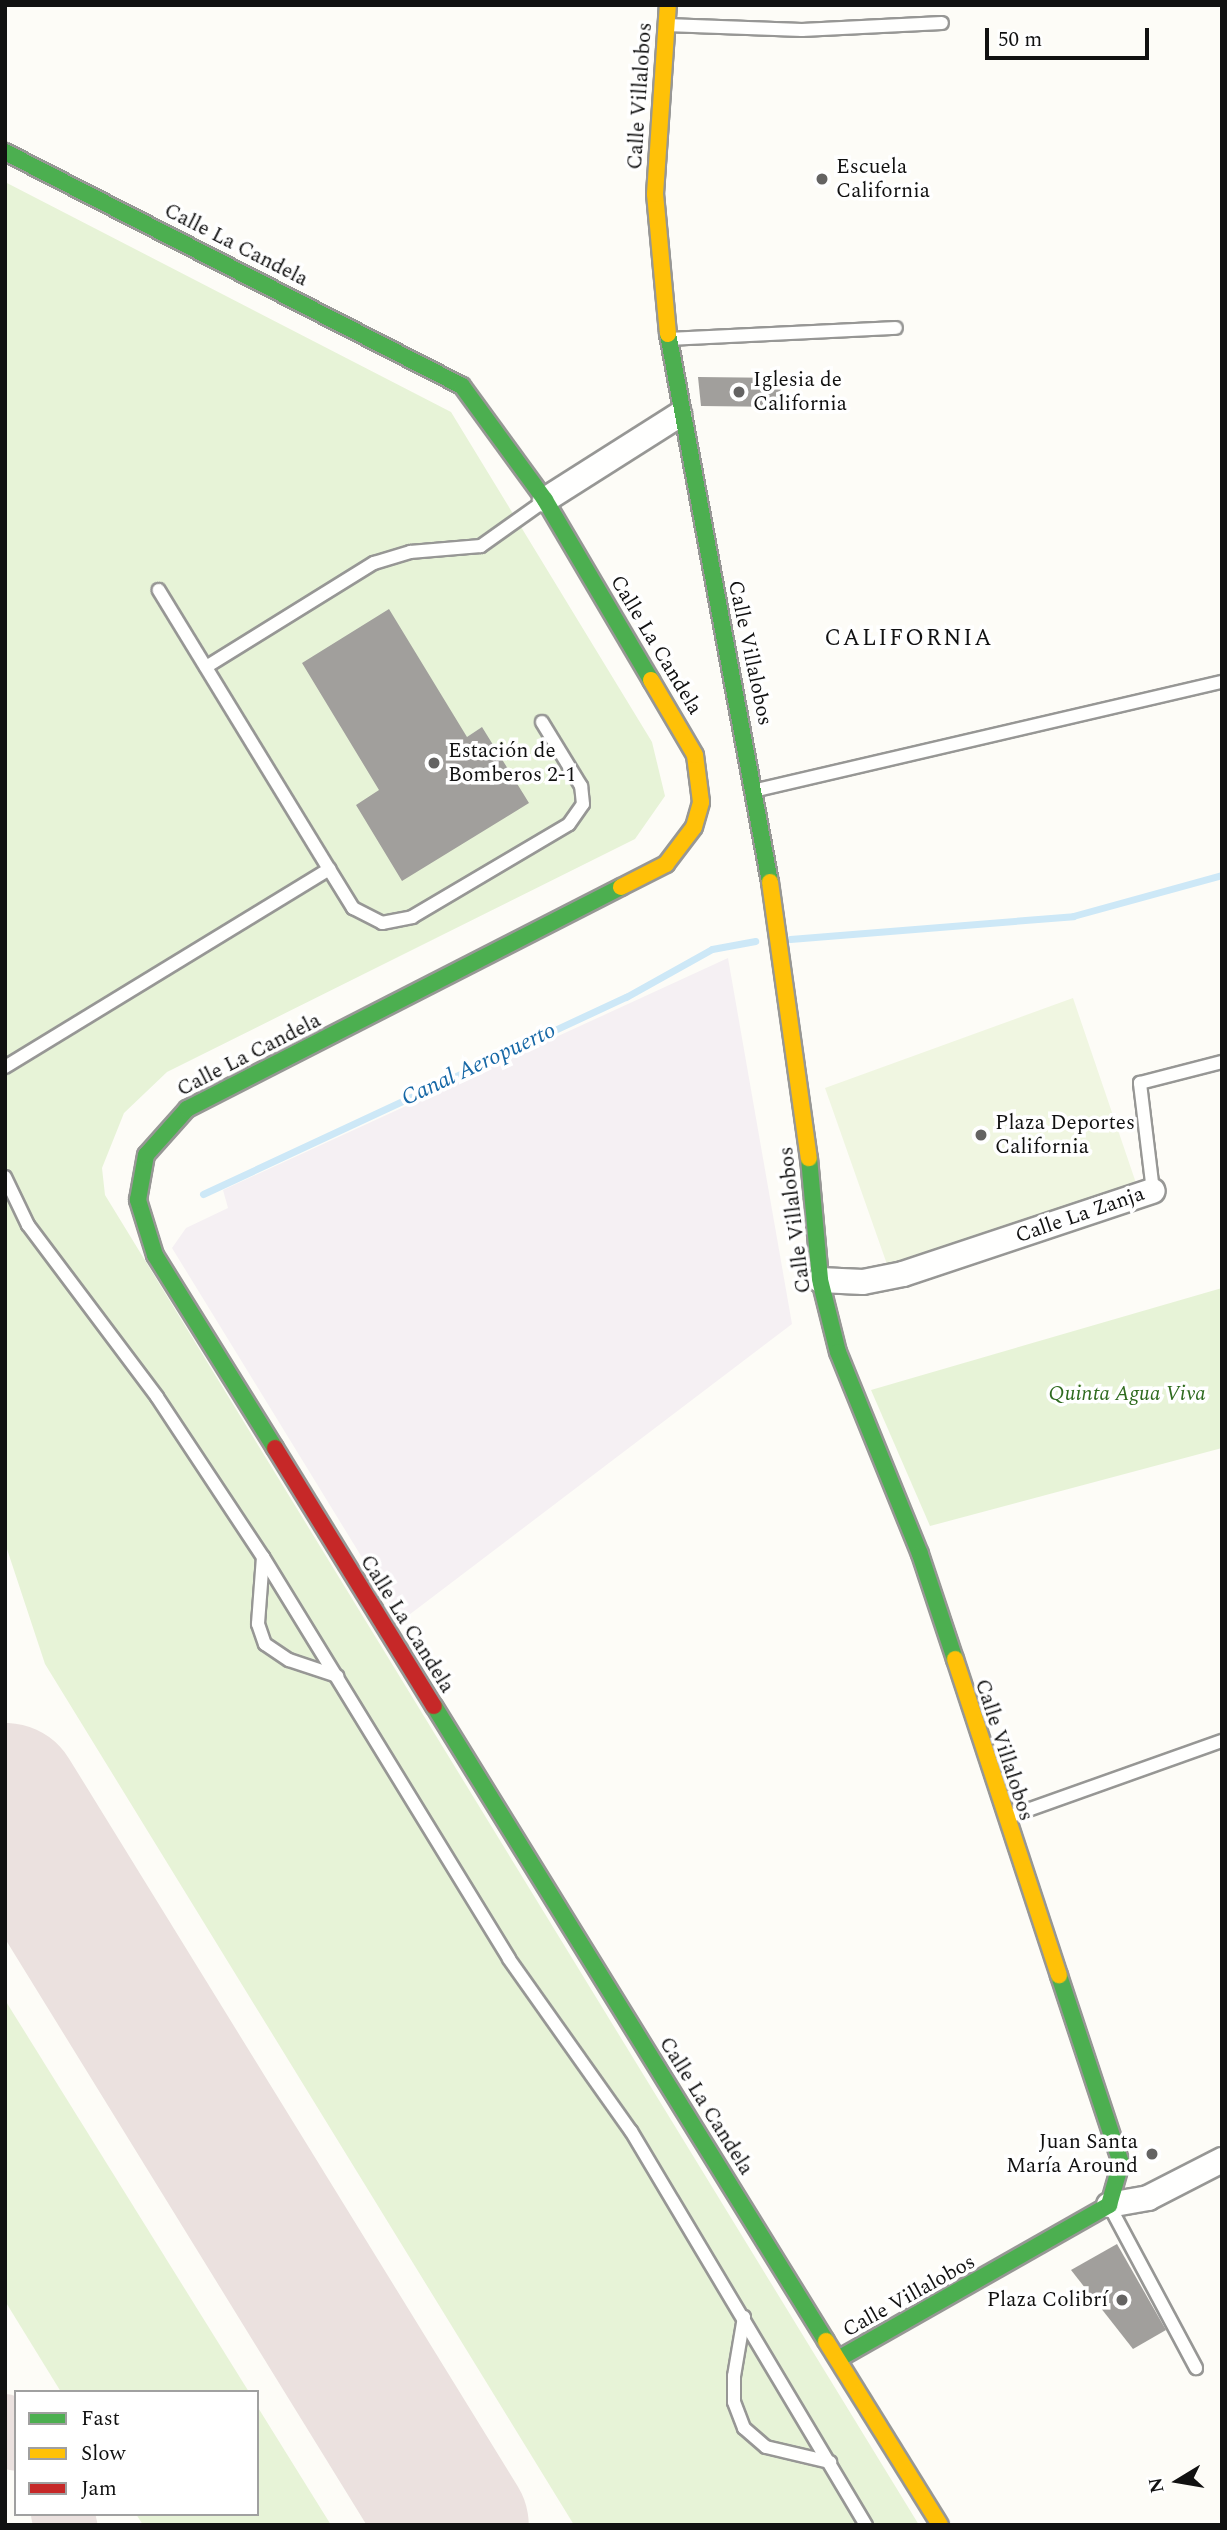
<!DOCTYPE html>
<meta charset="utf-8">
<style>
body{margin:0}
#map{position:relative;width:1227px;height:2530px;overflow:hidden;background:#fdfcf7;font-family:Spectral,serif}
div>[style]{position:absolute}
.industrial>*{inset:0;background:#f5f0f3}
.green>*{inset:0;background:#e7f3d7}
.pitch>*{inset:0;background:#f0f6e1}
.stream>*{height:7px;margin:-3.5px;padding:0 3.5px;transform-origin:3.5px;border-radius:3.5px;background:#cde8f7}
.taxiway>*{height:60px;margin:-30px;padding:0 30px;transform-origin:30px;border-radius:30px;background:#ebe1df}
.runway>*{height:149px;margin:-74.5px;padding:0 74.5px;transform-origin:74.5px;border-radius:74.5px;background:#ebe1df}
.building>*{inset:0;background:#a19f9c}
.roads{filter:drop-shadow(2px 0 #979795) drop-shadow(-2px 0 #979795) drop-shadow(0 2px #979795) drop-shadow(0 -2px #979795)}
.lane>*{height:12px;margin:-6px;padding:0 6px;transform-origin:6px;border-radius:6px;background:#fffffe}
.street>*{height:24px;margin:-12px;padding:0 12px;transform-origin:12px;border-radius:12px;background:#fffffe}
.fast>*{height:16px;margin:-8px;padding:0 8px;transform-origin:8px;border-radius:8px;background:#4caf50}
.slow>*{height:16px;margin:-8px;padding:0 8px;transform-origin:8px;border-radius:8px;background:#ffc107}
.jam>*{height:16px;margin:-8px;padding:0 8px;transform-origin:8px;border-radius:8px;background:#c62828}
.dots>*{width:19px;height:19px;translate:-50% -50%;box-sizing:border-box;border:4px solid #fff;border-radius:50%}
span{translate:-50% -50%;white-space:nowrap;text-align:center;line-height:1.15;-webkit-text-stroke:7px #fff;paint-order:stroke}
.street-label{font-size:21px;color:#111}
.poi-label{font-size:21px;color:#111}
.left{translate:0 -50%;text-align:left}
.right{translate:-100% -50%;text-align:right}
.park-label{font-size:21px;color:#2f6b1f;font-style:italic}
.neighbourhood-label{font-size:23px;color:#111;letter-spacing:2px}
.water-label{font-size:23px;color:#1768a6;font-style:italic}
.frame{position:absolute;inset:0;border:7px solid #111;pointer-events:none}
.legend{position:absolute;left:14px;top:2390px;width:245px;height:126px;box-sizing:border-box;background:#fff;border:2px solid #a0a0a0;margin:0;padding:9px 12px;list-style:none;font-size:21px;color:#111}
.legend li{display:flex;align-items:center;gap:14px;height:35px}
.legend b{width:35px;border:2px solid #a0a0a0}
.north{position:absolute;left:1143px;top:2446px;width:70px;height:70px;-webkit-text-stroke:5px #fff;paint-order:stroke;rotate:259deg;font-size:19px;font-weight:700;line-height:28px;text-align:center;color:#111}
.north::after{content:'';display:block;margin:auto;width:24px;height:32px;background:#111;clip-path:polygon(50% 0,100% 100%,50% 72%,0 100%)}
.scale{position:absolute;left:985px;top:28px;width:164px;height:32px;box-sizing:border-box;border:4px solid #111;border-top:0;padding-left:9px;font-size:21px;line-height:24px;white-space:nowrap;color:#111;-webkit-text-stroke:5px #fff;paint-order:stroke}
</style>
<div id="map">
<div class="industrial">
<i style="clip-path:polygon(728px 958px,792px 1324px,401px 1621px,172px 1248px,186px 1228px,228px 1208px,223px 1190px)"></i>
</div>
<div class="green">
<i style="clip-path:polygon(5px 182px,451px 412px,652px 742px,665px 796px,635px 839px,167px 1072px,124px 1113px,102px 1168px,105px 1195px,919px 2525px,574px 2525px,45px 1664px,5px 1543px)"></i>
<i style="clip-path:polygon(1222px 1288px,1222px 1448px,930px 1526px,871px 1390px)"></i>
<i style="clip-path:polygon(5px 2000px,249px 2392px,61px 2392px,5px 2301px)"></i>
<i style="clip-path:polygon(257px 2406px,331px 2525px,143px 2525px,136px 2514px,257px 2514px)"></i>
</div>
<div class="pitch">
<i style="clip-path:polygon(1073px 998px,1136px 1183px,889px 1270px,825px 1088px)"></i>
</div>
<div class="stream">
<i style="left:790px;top:939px;width:284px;rotate:-4.6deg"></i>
<i style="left:1073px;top:916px;width:155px;rotate:-15.4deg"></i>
<i style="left:203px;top:1194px;width:467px;rotate:-25deg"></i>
<i style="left:626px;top:997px;width:98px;rotate:-29.2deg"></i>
<i style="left:712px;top:949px;width:44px;rotate:-10.5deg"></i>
</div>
<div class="taxiway">
<i style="left:5px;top:1760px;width:128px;rotate:67deg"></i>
<i style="left:5px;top:2424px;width:20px;rotate:57deg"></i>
<i style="left:61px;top:2514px;width:13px;rotate:61deg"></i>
</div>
<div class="runway">
<i style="left:5px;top:1797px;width:855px;rotate:58.34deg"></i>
</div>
<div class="building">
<i style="clip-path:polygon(698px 377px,781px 378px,780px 407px,701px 406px)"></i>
<i style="clip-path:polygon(389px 609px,467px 737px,482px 727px,529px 803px,402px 881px,356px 805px,379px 790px,302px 663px)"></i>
<i style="clip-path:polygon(1117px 2244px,1166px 2330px,1133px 2349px,1071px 2270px)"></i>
</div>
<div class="roads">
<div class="lane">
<i style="left:666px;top:25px;width:136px;rotate:2.1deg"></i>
<i style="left:802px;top:30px;width:140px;rotate:-2.9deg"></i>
<i style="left:669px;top:339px;width:227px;rotate:-2.8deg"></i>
<i style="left:206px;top:667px;width:198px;rotate:-31.8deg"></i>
<i style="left:374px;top:563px;width:38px;rotate:-17deg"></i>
<i style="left:410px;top:552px;width:71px;rotate:-4.8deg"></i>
<i style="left:481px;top:546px;width:77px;rotate:-35.5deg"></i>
<i style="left:757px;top:790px;width:477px;rotate:-13.1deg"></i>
<i style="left:329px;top:869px;width:46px;rotate:58.4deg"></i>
<i style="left:353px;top:908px;width:33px;rotate:27deg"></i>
<i style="left:382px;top:923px;width:31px;rotate:-11deg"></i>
<i style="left:412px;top:917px;width:182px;rotate:-30.6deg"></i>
<i style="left:569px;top:824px;width:24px;rotate:-55deg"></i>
<i style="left:583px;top:804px;width:18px;rotate:-96deg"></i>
<i style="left:581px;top:786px;width:75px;rotate:-121.4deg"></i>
<i style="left:5px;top:1067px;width:380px;rotate:-31.4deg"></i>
<i style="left:329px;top:869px;width:327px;rotate:-121.4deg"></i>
<i style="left:5px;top:1177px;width:53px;rotate:64.4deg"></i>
<i style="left:28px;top:1225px;width:215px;rotate:53.1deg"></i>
<i style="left:157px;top:1397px;width:192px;rotate:56.5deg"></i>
<i style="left:263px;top:1557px;width:471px;rotate:58.5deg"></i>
<i style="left:509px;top:1959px;width:211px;rotate:54.7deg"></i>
<i style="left:631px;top:2131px;width:459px;rotate:59.2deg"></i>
<i style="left:1153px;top:1191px;width:109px;rotate:-96.9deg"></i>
<i style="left:1140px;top:1083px;width:85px;rotate:-14.4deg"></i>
<i style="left:263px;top:1557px;width:67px;rotate:94.3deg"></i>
<i style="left:258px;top:1624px;width:21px;rotate:71deg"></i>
<i style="left:265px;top:1644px;width:29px;rotate:34deg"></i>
<i style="left:289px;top:1660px;width:51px;rotate:18.4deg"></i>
<i style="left:1008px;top:1817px;width:227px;rotate:-19.6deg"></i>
<i style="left:1109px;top:2205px;width:185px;rotate:61.9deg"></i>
<i style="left:744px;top:2317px;width:60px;rotate:99.6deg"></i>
<i style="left:734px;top:2376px;width:26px;rotate:90deg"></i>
<i style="left:734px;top:2402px;width:28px;rotate:69deg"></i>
<i style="left:744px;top:2428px;width:29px;rotate:41deg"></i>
<i style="left:766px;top:2447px;width:66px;rotate:13.2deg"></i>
</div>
<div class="street">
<i style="left:545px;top:500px;width:159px;rotate:-32.4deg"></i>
<i style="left:820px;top:1280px;width:43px;rotate:2.7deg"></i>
<i style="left:863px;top:1282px;width:41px;rotate:-11.3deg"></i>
<i style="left:903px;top:1274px;width:263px;rotate:-18.4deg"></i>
<i style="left:1109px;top:2205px;width:40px;rotate:-10deg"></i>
<i style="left:1148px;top:2198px;width:83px;rotate:-27.2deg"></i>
</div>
<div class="fast">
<i style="left:5px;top:152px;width:513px;rotate:27.11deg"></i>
<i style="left:462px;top:386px;width:141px;rotate:53.9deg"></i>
<i style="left:545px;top:500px;width:209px;rotate:59.5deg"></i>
<i style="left:668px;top:334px;width:557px;rotate:79.46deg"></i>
<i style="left:809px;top:1158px;width:122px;rotate:84.8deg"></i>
<i style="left:820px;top:1280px;width:74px;rotate:76deg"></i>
<i style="left:838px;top:1352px;width:218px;rotate:67.9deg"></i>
<i style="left:920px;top:1554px;width:111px;rotate:71.6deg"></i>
<i style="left:275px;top:1448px;width:227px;rotate:-121.9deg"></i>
<i style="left:155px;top:1255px;width:58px;rotate:-107.2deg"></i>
<i style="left:138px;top:1200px;width:46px;rotate:-79.9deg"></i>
<i style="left:146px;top:1155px;width:62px;rotate:-48.3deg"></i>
<i style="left:187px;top:1109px;width:487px;rotate:-27.1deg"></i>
<i style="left:434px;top:1706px;width:746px;rotate:58.31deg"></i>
<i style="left:838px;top:2359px;width:312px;rotate:-29.6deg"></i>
<i style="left:1109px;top:2205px;width:44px;rotate:-74.1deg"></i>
<i style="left:1121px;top:2163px;width:198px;rotate:-108.3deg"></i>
</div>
<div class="slow">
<i style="left:668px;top:334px;width:141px;rotate:-95.3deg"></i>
<i style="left:655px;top:194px;width:189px;rotate:-86.1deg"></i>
<i style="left:770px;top:882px;width:279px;rotate:82deg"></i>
<i style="left:621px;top:887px;width:51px;rotate:-27.1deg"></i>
<i style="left:666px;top:864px;width:46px;rotate:-52.9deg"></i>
<i style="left:694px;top:827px;width:26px;rotate:-74deg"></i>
<i style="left:701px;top:802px;width:47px;rotate:-97.3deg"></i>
<i style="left:695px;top:755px;width:87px;rotate:-120.4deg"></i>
<i style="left:955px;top:1659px;width:333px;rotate:71.8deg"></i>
<i style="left:826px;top:2341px;width:216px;rotate:58.2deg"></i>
</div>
<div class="jam">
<i style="left:275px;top:1448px;width:303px;rotate:58.4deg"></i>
</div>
</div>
<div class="dots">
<i style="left:822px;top:179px;background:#646362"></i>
<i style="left:739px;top:392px;background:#646362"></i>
<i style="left:434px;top:763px;background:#646362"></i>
<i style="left:981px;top:1135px;background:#646362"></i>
<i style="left:1152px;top:2154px;background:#646362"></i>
<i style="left:1122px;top:2300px;background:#646362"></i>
</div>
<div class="street-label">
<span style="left:640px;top:96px;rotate:-86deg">Calle Villalobos</span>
<span style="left:236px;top:245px;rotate:27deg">Calle La Candela</span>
<span style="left:656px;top:645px;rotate:59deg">Calle La Candela</span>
<span style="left:750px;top:653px;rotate:78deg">Calle Villalobos</span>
<span style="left:249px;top:1055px;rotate:-27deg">Calle La Candela</span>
<span style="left:1080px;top:1215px;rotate:-19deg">Calle La Zanja</span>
<span style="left:795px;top:1220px;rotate:-97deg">Calle Villalobos</span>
<span style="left:407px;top:1624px;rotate:58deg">Calle La Candela</span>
<span style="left:1004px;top:1750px;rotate:72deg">Calle Villalobos</span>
<span style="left:706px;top:2106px;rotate:58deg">Calle La Candela</span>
<span style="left:909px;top:2296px;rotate:-29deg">Calle Villalobos</span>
</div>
<div class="poi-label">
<span class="left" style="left:836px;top:179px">Escuela<br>California</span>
<span class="left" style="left:753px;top:392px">Iglesia de<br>California</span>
<span class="left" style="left:448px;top:763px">Estación de<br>Bomberos 2-1</span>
<span class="left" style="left:995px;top:1135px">Plaza Deportes<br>California</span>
<span class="right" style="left:1138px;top:2154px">Juan Santa<br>María Around</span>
<span class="right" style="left:1108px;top:2300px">Plaza Colibrí</span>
</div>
<div class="park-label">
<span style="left:1127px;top:1394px">Quinta Agua Viva</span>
</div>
<div class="neighbourhood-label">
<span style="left:909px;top:639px">CALIFORNIA</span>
</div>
<div class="water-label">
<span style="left:479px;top:1065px;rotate:-25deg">Canal Aeropuerto</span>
</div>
<div class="frame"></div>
<ul class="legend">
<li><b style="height:9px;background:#4caf50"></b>Fast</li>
<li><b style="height:9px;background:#ffc107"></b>Slow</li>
<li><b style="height:9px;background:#c62828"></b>Jam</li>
</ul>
<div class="north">N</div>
<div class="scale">50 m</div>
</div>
